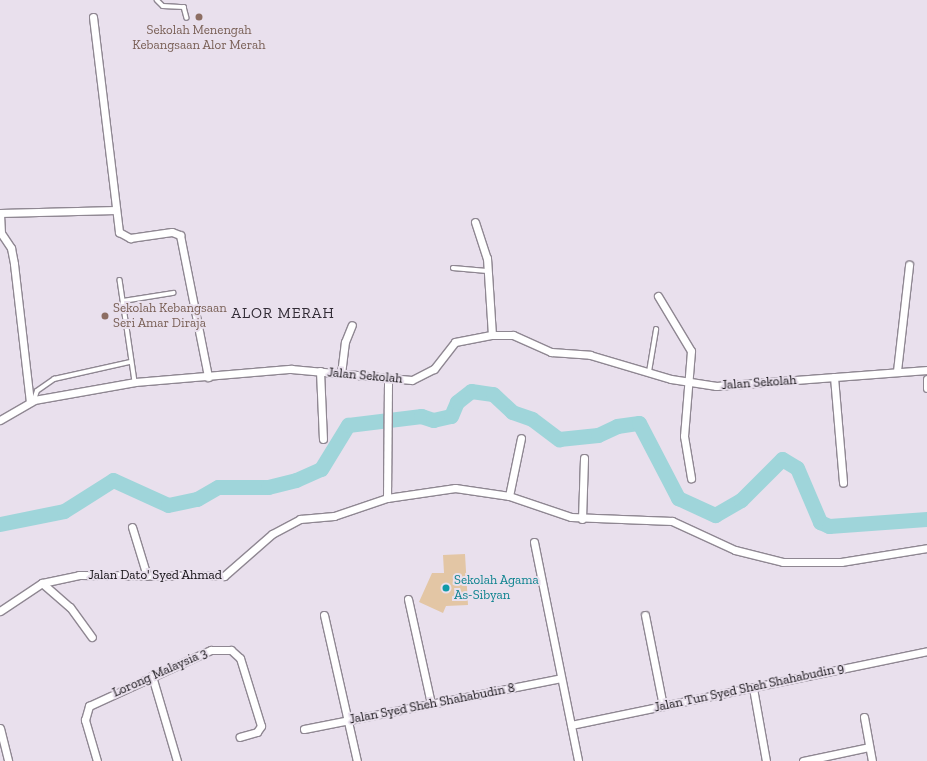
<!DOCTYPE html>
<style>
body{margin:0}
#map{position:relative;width:927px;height:761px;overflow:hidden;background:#e9e0ed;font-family:"Zilla Slab",serif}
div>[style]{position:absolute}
.river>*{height:15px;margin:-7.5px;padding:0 7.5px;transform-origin:7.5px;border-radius:7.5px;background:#9fd5da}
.building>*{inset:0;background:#e3c6a5}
.roads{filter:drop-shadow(1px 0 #8f8792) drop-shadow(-1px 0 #8f8792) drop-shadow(0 1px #8f8792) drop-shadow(0 -1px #8f8792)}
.lane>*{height:3.5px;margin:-1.75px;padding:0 1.75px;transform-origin:1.75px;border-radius:1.75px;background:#fff}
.street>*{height:7px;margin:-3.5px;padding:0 3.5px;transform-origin:3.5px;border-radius:3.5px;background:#fff}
.dots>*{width:11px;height:11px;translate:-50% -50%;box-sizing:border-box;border:2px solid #e9e0ed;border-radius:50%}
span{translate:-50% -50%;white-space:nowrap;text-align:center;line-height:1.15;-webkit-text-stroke:4px #e9e0ed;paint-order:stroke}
.education-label{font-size:13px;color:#785e54}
.left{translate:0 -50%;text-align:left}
.street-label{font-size:13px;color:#100d11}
.culture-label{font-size:13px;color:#0d838f}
.quarter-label{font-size:15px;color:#312b35;letter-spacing:1px}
</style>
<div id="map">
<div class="river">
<i style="left:0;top:524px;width:65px;rotate:-11.5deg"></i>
<i style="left:64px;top:511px;width:58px;rotate:-32.3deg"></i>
<i style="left:113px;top:480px;width:60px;rotate:24.4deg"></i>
<i style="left:168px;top:505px;width:30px;rotate:-12deg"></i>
<i style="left:197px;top:499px;width:24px;rotate:-30deg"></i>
<i style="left:218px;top:487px;width:50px"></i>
<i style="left:268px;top:487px;width:29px;rotate:-14deg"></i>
<i style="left:296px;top:480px;width:27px;rotate:-24deg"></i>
<i style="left:321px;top:469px;width:52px;rotate:-58.5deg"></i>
<i style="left:348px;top:425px;width:74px;rotate:-7deg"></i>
<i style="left:421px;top:416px;width:13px;rotate:18deg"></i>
<i style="left:433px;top:420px;width:18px;rotate:-13deg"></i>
<i style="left:451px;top:416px;width:15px;rotate:-67deg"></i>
<i style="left:457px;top:402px;width:18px;rotate:-38deg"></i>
<i style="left:471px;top:391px;width:22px;rotate:8deg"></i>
<i style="left:493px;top:394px;width:26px;rotate:43deg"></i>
<i style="left:512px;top:412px;width:21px;rotate:19deg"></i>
<i style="left:532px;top:419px;width:34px;rotate:37deg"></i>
<i style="left:559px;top:439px;width:39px;rotate:-6deg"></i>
<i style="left:598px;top:435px;width:21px;rotate:-25deg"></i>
<i style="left:617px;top:426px;width:22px;rotate:-8deg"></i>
<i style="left:639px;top:423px;width:85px;rotate:62.5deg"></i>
<i style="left:678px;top:498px;width:41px;rotate:24.7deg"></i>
<i style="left:715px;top:515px;width:30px;rotate:-30deg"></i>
<i style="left:741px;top:500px;width:58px;rotate:-45deg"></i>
<i style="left:782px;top:459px;width:17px;rotate:31deg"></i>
<i style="left:797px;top:468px;width:59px;rotate:66.9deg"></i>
<i style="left:820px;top:522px;width:10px;rotate:24deg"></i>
<i style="left:829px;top:526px;width:98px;rotate:-4.1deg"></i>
</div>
<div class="building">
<i style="clip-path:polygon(465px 554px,468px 605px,446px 606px,443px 613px,419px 602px,432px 573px,444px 573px,443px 555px)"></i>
</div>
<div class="roads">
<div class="lane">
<i style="left:157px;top:0;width:8px;rotate:45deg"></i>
<i style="left:163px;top:6px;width:21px;rotate:3deg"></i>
<i style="left:184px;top:7px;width:11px;rotate:75deg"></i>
<i style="left:453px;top:268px;width:34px;rotate:5deg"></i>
<i style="left:120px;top:280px;width:103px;rotate:81.6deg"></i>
<i style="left:123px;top:301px;width:51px;rotate:-9.1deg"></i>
<i style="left:649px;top:372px;width:43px;rotate:-80.5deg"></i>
<i style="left:34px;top:400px;width:9px;rotate:-72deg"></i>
<i style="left:37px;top:391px;width:21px;rotate:-35deg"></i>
<i style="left:54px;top:379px;width:78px;rotate:-12.6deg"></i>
</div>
<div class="street">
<i style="left:93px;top:17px;width:217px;rotate:83.1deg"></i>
<i style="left:119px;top:232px;width:13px;rotate:29deg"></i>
<i style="left:130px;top:238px;width:42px;rotate:-8.1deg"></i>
<i style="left:172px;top:232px;width:9px;rotate:21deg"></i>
<i style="left:180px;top:235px;width:145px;rotate:78.8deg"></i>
<i style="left:0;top:213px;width:116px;rotate:-1.5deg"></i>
<i style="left:0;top:214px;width:19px;rotate:87deg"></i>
<i style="left:1px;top:233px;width:18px;rotate:56deg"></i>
<i style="left:11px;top:248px;width:16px;rotate:79deg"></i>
<i style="left:14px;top:264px;width:139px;rotate:83.4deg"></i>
<i style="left:475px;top:222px;width:38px;rotate:72deg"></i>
<i style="left:487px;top:258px;width:77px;rotate:86.3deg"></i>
<i style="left:658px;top:296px;width:64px;rotate:59deg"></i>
<i style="left:691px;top:351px;width:85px;rotate:94.7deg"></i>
<i style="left:684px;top:436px;width:43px;rotate:80.5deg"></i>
<i style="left:320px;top:371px;width:68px;rotate:87.5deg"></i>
<i style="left:897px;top:371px;width:107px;rotate:-83.5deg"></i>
<i style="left:341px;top:374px;width:32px;rotate:-83deg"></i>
<i style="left:345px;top:342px;width:18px;rotate:-68deg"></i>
<i style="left:834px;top:377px;width:106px;rotate:85.1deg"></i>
<i style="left:927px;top:379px;width:9px;rotate:90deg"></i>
<i style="left:0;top:420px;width:39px;rotate:-30deg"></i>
<i style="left:34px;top:400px;width:103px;rotate:-10.1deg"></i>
<i style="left:135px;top:382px;width:157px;rotate:-4.8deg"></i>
<i style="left:291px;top:369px;width:121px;rotate:5.2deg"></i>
<i style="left:412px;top:380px;width:25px;rotate:-27deg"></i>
<i style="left:434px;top:369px;width:34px;rotate:-52deg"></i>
<i style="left:455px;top:342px;width:38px;rotate:-11deg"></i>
<i style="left:492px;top:335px;width:21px"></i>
<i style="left:513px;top:335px;width:42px;rotate:24.1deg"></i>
<i style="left:551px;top:352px;width:39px;rotate:4deg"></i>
<i style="left:590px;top:355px;width:84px;rotate:16.5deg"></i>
<i style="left:671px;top:379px;width:46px;rotate:8.8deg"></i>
<i style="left:716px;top:386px;width:212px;rotate:-4.3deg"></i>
<i style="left:509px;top:496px;width:59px;rotate:-78.3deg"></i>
<i style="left:387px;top:498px;width:118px;rotate:-89.5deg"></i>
<i style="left:582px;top:519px;width:61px;rotate:-88.1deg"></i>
<i style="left:132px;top:527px;width:51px;rotate:73deg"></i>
<i style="left:534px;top:542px;width:223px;rotate:78.6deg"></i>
<i style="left:42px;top:583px;width:37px;rotate:41deg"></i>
<i style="left:70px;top:607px;width:37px;rotate:54deg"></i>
<i style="left:408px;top:599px;width:107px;rotate:77.6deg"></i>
<i style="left:0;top:611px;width:50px;rotate:-33.7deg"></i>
<i style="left:42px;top:583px;width:38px;rotate:-12deg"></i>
<i style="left:79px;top:575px;width:145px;rotate:0.4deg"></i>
<i style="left:224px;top:576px;width:64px;rotate:-41.2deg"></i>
<i style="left:272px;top:534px;width:32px;rotate:-28deg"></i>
<i style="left:300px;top:519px;width:34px;rotate:-5deg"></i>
<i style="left:334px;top:516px;width:56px;rotate:-18.8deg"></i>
<i style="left:387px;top:498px;width:69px;rotate:-8.4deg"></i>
<i style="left:455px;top:488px;width:55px;rotate:8.4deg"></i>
<i style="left:509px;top:496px;width:65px;rotate:18.7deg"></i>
<i style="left:571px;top:517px;width:101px;rotate:2.3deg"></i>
<i style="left:672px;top:521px;width:69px;rotate:24.7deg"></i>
<i style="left:735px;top:550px;width:49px;rotate:14deg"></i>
<i style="left:783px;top:562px;width:58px"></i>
<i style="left:841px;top:562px;width:87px;rotate:-9.2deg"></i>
<i style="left:324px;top:615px;width:150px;rotate:77.3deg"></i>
<i style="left:645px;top:615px;width:93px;rotate:78.8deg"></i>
<i style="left:152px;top:676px;width:89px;rotate:73.6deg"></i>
<i style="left:753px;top:688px;width:74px;rotate:79.9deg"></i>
<i style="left:864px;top:717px;width:45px;rotate:79.7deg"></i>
<i style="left:571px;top:725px;width:364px;rotate:-11.7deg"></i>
<i style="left:0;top:728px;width:34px;rotate:76deg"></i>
<i style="left:304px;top:729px;width:262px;rotate:-11.2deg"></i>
<i style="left:97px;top:761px;width:43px;rotate:-106.3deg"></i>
<i style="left:85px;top:720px;width:15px;rotate:-74deg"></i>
<i style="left:89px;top:706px;width:134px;rotate:-24.7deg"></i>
<i style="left:211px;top:650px;width:20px"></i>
<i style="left:231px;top:650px;width:12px;rotate:42deg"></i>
<i style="left:240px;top:658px;width:71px;rotate:72.8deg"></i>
<i style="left:261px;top:726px;width:7px;rotate:124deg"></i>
<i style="left:257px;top:732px;width:18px;rotate:164deg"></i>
<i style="left:803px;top:761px;width:67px;rotate:-12deg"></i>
</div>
</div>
<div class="dots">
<i style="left:199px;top:17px;background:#8d6e63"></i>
<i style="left:105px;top:316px;background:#8d6e63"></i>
<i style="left:446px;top:588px;background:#0f9aa8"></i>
</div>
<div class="education-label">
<span style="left:199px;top:38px">Sekolah Menengah<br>Kebangsaan Alor Merah</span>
<span class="left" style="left:113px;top:316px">Sekolah Kebangsaan<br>Seri Amar Diraja</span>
</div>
<div class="street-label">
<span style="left:365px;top:376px;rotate:5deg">Jalan Sekolah</span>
<span style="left:759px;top:383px;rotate:-4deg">Jalan Sekolah</span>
<span style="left:155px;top:575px">Jalan Dato' Syed Ahmad</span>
<span style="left:160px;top:673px;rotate:-24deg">Lorong Malaysia 3</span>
<span style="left:749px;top:688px;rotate:-12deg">Jalan Tun Syed Sheh Shahabudin 9</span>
<span style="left:432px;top:704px;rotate:-11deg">Jalan Syed Sheh Shahabudin 8</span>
</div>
<div class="culture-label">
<span class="left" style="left:454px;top:588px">Sekolah Agama<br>As-Sibyan</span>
</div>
<div class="quarter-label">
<span style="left:283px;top:314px">ALOR MERAH</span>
</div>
</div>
